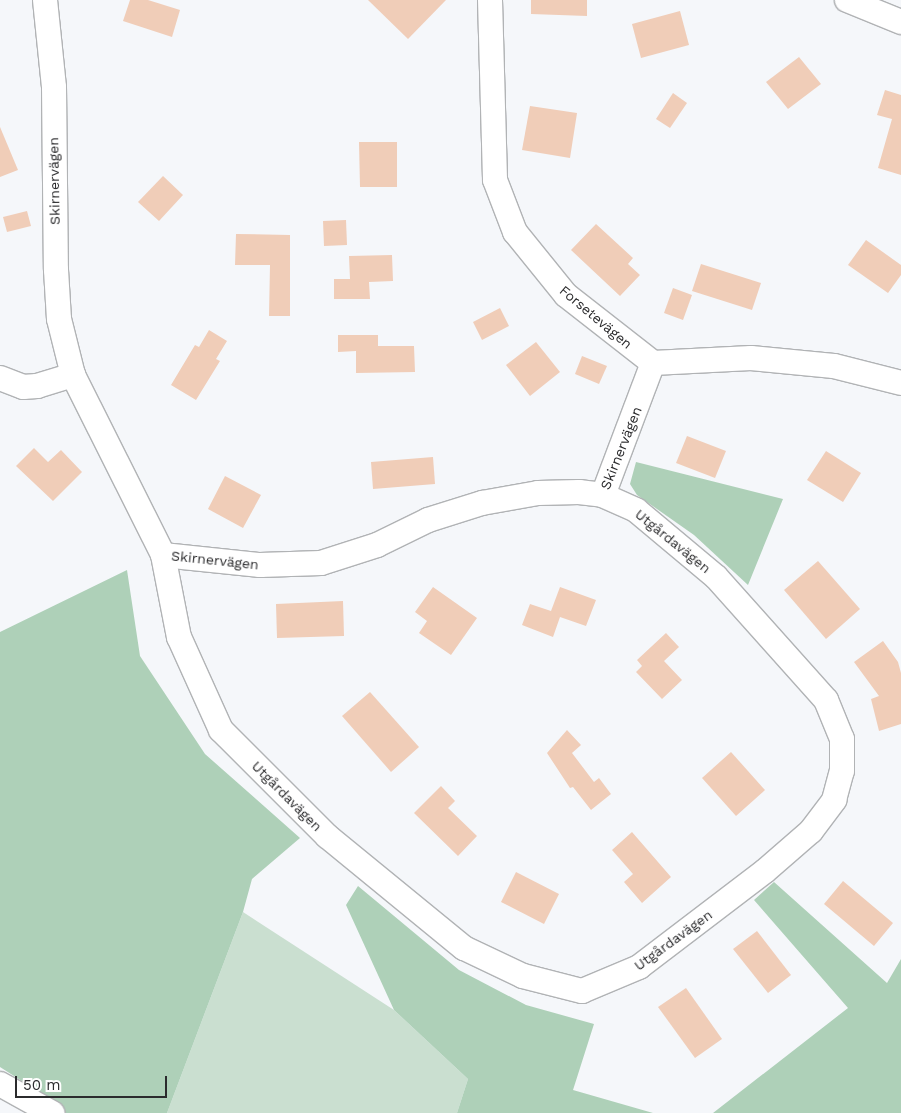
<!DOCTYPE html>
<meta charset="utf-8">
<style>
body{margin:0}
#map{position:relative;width:901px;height:1113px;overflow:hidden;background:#f5f7fa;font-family:"Work Sans",sans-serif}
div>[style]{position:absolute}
.green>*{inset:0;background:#cadfd0}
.forest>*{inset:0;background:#aed0b8}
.building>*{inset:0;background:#f0cdb8}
.roads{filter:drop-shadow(1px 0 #b1b3b5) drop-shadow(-1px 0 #b1b3b5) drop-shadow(0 1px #b1b3b5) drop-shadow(0 -1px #b1b3b5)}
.minor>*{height:24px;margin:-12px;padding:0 12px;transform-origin:12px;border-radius:12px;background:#fff}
span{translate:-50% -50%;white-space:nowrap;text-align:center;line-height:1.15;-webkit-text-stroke:5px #fff;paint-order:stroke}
.street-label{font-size:14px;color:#2b2b2d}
.scale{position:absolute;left:15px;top:1076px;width:152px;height:22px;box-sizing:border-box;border:2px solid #2b2b2d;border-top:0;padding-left:6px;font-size:15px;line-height:18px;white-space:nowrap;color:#2b2b2d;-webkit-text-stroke:4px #fff;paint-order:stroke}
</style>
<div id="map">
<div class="green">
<i style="clip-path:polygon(243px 912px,394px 1010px,468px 1079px,457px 1113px,167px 1113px)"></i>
</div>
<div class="forest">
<i style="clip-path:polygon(636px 462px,783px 499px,748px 585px,694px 535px,637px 495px,630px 484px)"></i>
<i style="clip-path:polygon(127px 570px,140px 656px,205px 754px,300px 838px,252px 879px,243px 912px,167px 1113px,62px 1113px,53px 1101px,0 1067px,0 632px)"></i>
<i style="clip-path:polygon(774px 882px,887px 983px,901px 959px,901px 1113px,713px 1113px,848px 1008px,754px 900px)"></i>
<i style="clip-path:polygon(358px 886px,459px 970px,526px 1005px,594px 1024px,573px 1090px,653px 1113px,457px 1113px,468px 1079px,394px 1010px,346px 905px)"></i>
</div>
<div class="building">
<i style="clip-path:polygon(130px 0,148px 0,180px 10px,172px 37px,123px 21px)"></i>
<i style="clip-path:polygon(368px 0,446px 0,408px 39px)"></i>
<i style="clip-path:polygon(531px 0,587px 0,587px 16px,531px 14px)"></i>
<i style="clip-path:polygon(680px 11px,689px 45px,641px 58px,632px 24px)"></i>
<i style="clip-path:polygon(799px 57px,821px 84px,788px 109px,766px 82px)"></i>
<i style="clip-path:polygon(885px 90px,901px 95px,901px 175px,878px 168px,892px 119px,877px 115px)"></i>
<i style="clip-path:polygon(673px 93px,687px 103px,670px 128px,656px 119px)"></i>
<i style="clip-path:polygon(530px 106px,577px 113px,570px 158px,522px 150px)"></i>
<i style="clip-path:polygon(0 127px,18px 170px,0 177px)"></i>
<i style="clip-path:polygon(359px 142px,397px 142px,397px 187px,360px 187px)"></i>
<i style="clip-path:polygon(163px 176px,183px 195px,159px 221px,138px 202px)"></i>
<i style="clip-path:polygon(27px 211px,31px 226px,7px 232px,3px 217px)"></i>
<i style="clip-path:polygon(346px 220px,347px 245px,324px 246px,323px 221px)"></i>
<i style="clip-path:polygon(596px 224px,633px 258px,628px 264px,640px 275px,620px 296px,571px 250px)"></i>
<i style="clip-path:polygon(236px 234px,290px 235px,290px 316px,269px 316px,270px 265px,235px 265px)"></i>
<i style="clip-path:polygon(866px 240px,901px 265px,901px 275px,888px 293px,848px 265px)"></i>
<i style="clip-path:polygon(392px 255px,393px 281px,369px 282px,370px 299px,334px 299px,334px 279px,350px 279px,349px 256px)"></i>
<i style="clip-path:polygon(701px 264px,761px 283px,752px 310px,692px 291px)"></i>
<i style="clip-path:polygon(673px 288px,692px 295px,683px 320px,664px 313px)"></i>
<i style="clip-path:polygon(500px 308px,509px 326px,482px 340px,473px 322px)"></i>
<i style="clip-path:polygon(209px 330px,227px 341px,216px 359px,220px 361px,196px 400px,171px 385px,195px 345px,199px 347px)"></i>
<i style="clip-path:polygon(338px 335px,378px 335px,378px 346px,414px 346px,415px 372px,356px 373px,356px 351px,338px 352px)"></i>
<i style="clip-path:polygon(536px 342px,560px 372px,530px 396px,506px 365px)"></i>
<i style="clip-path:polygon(582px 356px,607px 366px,599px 384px,575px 374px)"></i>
<i style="clip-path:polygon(687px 436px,726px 451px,715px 478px,676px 463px)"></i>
<i style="clip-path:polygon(34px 448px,48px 462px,61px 450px,82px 472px,53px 501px,16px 466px)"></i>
<i style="clip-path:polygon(826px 451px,861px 473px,843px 502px,807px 480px)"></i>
<i style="clip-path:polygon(433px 457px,435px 484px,373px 489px,371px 462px)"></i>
<i style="clip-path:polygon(225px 476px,261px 495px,243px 528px,208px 509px)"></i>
<i style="clip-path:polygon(818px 561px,860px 609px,826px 639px,784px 590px)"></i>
<i style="clip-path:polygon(433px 587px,477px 618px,451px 655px,419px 633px,427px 621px,415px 612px)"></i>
<i style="clip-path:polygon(560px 587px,596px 600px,586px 626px,560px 617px,553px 637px,522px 625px,530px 604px,551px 611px)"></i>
<i style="clip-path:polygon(343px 601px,344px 636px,277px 638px,276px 604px)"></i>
<i style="clip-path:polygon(666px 633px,679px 647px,664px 661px,682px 680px,662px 699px,636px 672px,642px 666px,637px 660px)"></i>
<i style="clip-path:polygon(883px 641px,898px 662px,901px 673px,901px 724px,879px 731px,871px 699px,879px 696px,854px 662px)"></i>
<i style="clip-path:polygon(370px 692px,419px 747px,391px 772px,342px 716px)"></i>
<i style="clip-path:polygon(567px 730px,581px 745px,572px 753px,594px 782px,599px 778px,611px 794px,591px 810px,573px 787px,570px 788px,547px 753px)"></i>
<i style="clip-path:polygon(731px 752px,765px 790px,736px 816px,702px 778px)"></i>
<i style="clip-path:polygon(441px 786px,455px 801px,448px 808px,477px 836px,458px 856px,414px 813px)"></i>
<i style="clip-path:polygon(632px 832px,671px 877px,642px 903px,624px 882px,633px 874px,612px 850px)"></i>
<i style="clip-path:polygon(516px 872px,559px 894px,544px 924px,501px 902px)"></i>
<i style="clip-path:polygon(843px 881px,893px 923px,874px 946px,824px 904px)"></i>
<i style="clip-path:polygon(757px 931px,791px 975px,768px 993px,733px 949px)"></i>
<i style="clip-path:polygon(686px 988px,722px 1039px,695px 1058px,658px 1007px)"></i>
</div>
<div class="roads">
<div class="minor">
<i style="left:45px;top:0;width:87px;rotate:84.1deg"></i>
<i style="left:54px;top:87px;width:183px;rotate:89.4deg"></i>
<i style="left:56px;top:270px;width:49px;rotate:86.5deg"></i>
<i style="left:59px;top:319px;width:58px;rotate:76deg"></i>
<i style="left:73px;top:375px;width:201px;rotate:63.4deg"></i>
<i style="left:163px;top:555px;width:98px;rotate:5.9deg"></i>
<i style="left:260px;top:565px;width:61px;rotate:-1.9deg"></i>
<i style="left:321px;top:563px;width:59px;rotate:-17.8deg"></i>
<i style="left:377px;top:545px;width:57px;rotate:-26.1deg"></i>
<i style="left:428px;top:520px;width:57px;rotate:-17.5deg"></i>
<i style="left:482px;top:503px;width:57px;rotate:-10.1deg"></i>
<i style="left:538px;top:493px;width:41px;rotate:-1.4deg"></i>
<i style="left:579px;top:492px;width:24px;rotate:7deg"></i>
<i style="left:603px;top:495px;width:141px;rotate:-69.3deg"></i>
<i style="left:490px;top:0;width:180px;rotate:88.4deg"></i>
<i style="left:495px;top:180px;width:56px;rotate:69deg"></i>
<i style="left:515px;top:232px;width:81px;rotate:51deg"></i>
<i style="left:566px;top:295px;width:110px;rotate:38deg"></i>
<i style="left:653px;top:363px;width:98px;rotate:-2.9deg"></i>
<i style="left:751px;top:358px;width:83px;rotate:5.5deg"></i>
<i style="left:834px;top:366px;width:69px;rotate:14.2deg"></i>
<i style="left:847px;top:0;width:58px;rotate:22.2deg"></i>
<i style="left:0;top:378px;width:25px;rotate:21deg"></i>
<i style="left:23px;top:387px;width:14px;rotate:-4deg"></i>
<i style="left:37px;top:386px;width:38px;rotate:-17deg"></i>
<i style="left:163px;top:555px;width:84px;rotate:79deg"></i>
<i style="left:179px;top:637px;width:102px;rotate:65.7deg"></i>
<i style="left:221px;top:730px;width:150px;rotate:45deg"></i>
<i style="left:327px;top:836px;width:177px;rotate:39.3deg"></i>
<i style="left:464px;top:948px;width:65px;rotate:25.4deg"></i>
<i style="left:523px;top:976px;width:61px;rotate:14.3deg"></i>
<i style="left:582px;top:991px;width:62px;rotate:-22.8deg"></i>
<i style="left:639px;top:967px;width:158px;rotate:-37.3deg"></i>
<i style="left:765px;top:871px;width:61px;rotate:-41deg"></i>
<i style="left:811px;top:831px;width:39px;rotate:-53deg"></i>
<i style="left:834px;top:800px;width:30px;rotate:-75deg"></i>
<i style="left:842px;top:771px;width:32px;rotate:-90deg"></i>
<i style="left:842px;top:739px;width:42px;rotate:-112.3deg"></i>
<i style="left:826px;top:700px;width:165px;rotate:-131.8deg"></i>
<i style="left:716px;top:577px;width:104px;rotate:-140.1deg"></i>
<i style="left:636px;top:510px;width:36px;rotate:-156deg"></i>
<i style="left:0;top:1084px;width:60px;rotate:29.1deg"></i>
</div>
</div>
<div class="street-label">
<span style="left:54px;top:181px;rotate:-91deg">Skirnervägen</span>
<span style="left:596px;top:317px;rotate:40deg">Forsetevägen</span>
<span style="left:621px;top:448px;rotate:-68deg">Skirnervägen</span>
<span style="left:673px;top:541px;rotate:39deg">Utgårdavägen</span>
<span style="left:215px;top:560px;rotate:6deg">Skirnervägen</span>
<span style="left:287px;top:796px;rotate:45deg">Utgårdavägen</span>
<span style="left:673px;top:940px;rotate:-36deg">Utgårdavägen</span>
</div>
<div class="scale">50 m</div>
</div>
